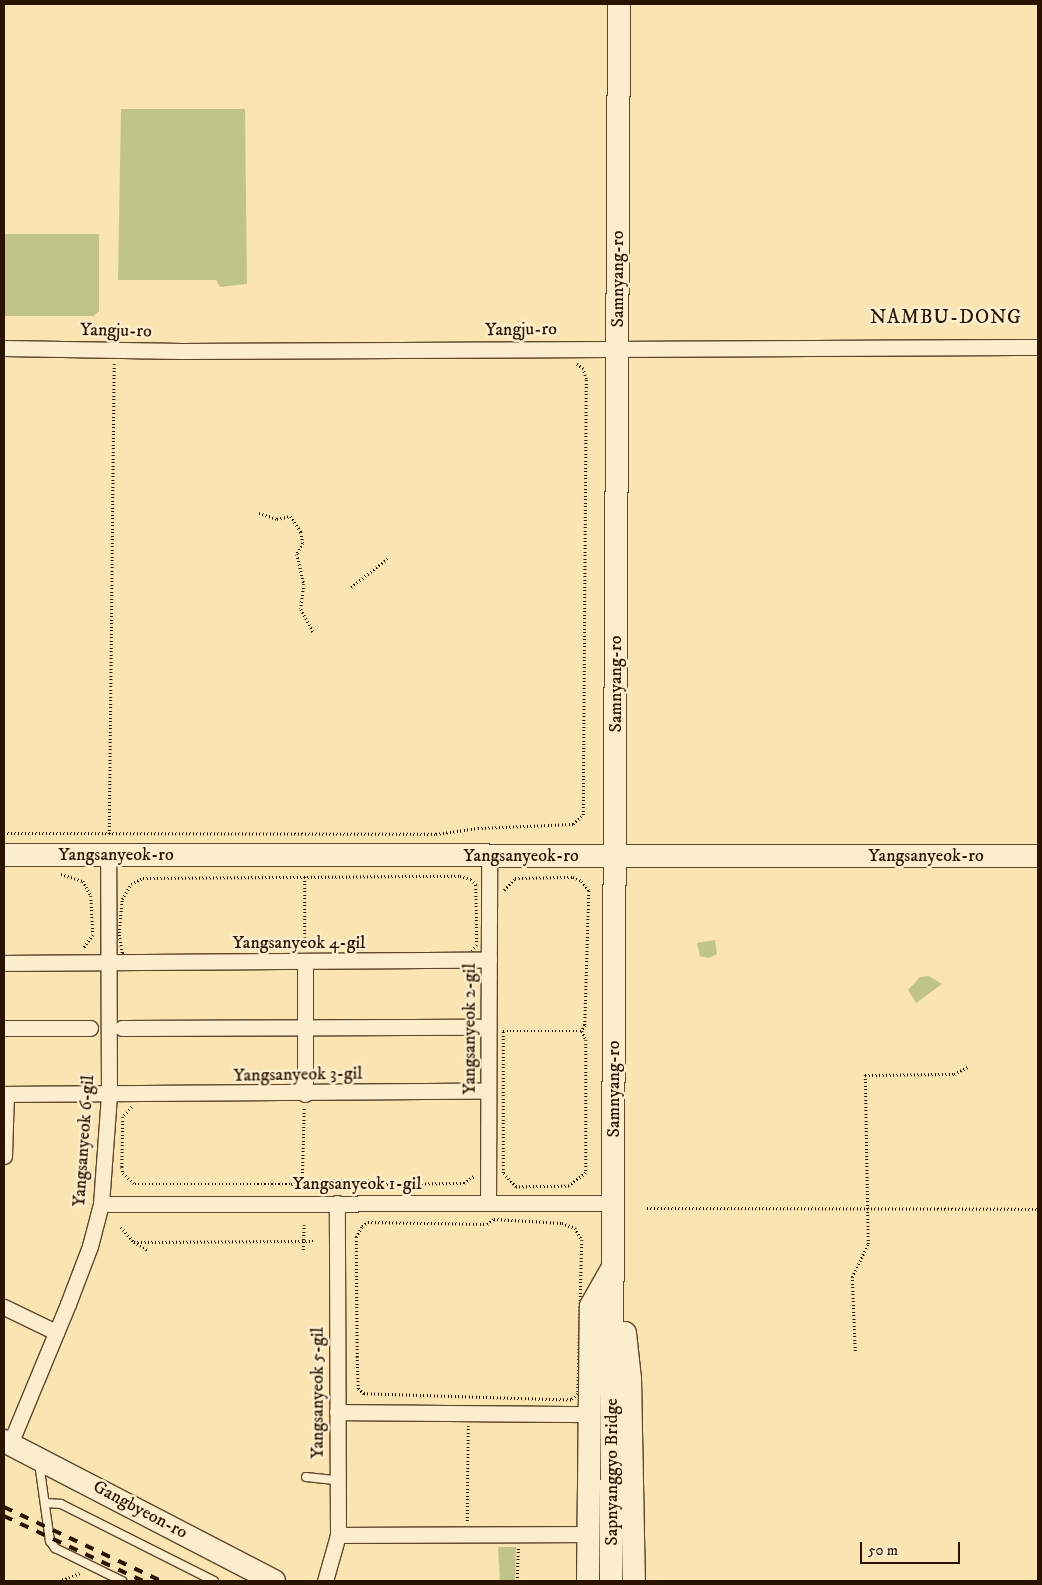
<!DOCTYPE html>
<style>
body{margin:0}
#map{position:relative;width:1042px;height:1585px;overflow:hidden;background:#fae4b2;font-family:"IM FELL DW Pica",serif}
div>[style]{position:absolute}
.green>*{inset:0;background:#c0c48b}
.path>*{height:2.5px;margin-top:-1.25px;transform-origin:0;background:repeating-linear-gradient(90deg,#2a1300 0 1px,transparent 0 3.5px)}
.roads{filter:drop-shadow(1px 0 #5e472c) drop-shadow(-1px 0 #5e472c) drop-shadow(0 1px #5e472c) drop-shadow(0 -1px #5e472c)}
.lane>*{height:8px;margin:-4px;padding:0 4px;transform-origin:4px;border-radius:4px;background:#fcedcd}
.street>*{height:15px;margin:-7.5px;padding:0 7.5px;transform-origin:7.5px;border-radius:7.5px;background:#fcedcd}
.secondary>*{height:22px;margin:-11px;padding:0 11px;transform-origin:11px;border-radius:11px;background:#fcedcd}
.rail>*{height:4px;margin-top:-2px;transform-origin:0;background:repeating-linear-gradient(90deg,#2a1300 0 9px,transparent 0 18px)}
span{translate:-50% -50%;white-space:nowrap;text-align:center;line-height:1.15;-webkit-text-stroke:5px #fcedcd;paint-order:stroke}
.street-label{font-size:18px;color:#2a1300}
.quarter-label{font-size:20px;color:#2a1300;letter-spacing:1px}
.frame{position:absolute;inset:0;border:5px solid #2a1300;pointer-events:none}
.scale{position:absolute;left:860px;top:1542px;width:100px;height:22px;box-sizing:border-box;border:2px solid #2a1300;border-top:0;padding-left:6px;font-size:15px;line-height:18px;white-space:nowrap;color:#2a1300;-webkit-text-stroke:4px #fcedcd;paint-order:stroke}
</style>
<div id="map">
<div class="green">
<i style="clip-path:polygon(121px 109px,245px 109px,247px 284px,220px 287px,216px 280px,118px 280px)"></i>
<i style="clip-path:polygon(4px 234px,99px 234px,99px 311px,94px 316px,4px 316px)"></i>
<i style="clip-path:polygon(715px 940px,717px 954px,709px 958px,700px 956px,697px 943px)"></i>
<i style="clip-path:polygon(929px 976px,942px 984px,916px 1003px,908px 990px,920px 977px)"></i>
<i style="clip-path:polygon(498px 1547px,516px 1547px,515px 1581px,500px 1581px)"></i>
</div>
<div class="path">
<i style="left:259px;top:513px;width:19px;rotate:18deg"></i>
<i style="left:277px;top:519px;width:14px;rotate:-12deg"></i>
<i style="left:291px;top:516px;width:19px;rotate:58deg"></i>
<i style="left:301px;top:532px;width:11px;rotate:80deg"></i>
<i style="left:303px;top:543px;width:13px;rotate:119deg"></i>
<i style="left:297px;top:554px;width:31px;rotate:77deg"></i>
<i style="left:304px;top:584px;width:25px;rotate:97deg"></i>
<i style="left:301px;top:609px;width:27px;rotate:62deg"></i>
<i style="left:351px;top:587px;width:46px;rotate:-37.9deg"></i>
<i style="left:4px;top:833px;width:432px;rotate:0.1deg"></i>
<i style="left:436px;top:834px;width:42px;rotate:-8.1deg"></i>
<i style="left:478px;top:828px;width:95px;rotate:-2.4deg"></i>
<i style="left:573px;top:824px;width:13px;rotate:-42deg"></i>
<i style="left:583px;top:815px;width:436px;rotate:-89.6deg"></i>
<i style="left:586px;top:379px;width:10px;rotate:-107deg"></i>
<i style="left:583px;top:369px;width:9px;rotate:-144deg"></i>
<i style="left:109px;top:834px;width:470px;rotate:-89.4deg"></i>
<i style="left:61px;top:874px;width:23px;rotate:18deg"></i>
<i style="left:83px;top:881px;width:17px;rotate:62deg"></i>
<i style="left:91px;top:896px;width:39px;rotate:87deg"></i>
<i style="left:93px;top:935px;width:16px;rotate:125deg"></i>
<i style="left:460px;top:876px;width:11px;rotate:15deg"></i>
<i style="left:471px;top:879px;width:8px;rotate:50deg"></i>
<i style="left:476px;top:885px;width:60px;rotate:89deg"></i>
<i style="left:477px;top:945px;width:14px;rotate:129deg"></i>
<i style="left:468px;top:956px;width:342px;rotate:180deg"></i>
<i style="left:126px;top:956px;width:5px;rotate:-143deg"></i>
<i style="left:122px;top:953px;width:20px;rotate:-99deg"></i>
<i style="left:119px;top:933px;width:34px;rotate:-85deg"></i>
<i style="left:122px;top:899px;width:17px;rotate:-59deg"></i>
<i style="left:131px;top:884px;width:13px;rotate:-27deg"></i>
<i style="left:143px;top:878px;width:317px;rotate:-0.4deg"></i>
<i style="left:305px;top:877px;width:70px;rotate:90deg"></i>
<i style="left:504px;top:890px;width:16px;rotate:-47deg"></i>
<i style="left:515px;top:878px;width:58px;rotate:-1deg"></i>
<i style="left:573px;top:877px;width:10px;rotate:24deg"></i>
<i style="left:582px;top:881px;width:12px;rotate:55deg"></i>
<i style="left:589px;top:891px;width:134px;rotate:91.7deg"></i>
<i style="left:585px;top:1025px;width:7px;rotate:117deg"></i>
<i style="left:503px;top:1031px;width:79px"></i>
<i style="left:582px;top:1031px;width:10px;rotate:66deg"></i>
<i style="left:586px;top:1040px;width:133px;rotate:90deg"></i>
<i style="left:586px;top:1173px;width:21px;rotate:143deg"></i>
<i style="left:569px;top:1186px;width:53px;rotate:178.9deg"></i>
<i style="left:516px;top:1187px;width:19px;rotate:-133deg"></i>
<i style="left:503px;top:1173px;width:142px;rotate:-90deg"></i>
<i style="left:132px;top:1107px;width:13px;rotate:132deg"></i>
<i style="left:123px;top:1117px;width:50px;rotate:91.1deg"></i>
<i style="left:122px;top:1167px;width:6px;rotate:81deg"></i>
<i style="left:123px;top:1173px;width:16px;rotate:43deg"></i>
<i style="left:135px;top:1184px;width:156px"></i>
<i style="left:291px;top:1184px;width:12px;rotate:-20deg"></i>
<i style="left:302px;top:1180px;width:71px"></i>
<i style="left:373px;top:1180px;width:5px;rotate:53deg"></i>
<i style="left:376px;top:1184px;width:88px;rotate:-0.7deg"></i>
<i style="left:464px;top:1183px;width:12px;rotate:-35deg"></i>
<i style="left:302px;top:1180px;width:73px;rotate:-88.4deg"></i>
<i style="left:647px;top:1208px;width:391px;rotate:0.1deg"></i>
<i style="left:494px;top:1219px;width:68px;rotate:3.4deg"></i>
<i style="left:562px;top:1223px;width:14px;rotate:21deg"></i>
<i style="left:575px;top:1228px;width:14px;rotate:60deg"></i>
<i style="left:582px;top:1240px;width:154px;rotate:91.5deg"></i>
<i style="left:578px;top:1394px;width:9px;rotate:139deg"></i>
<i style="left:571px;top:1400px;width:207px;rotate:-178.3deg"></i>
<i style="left:364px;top:1394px;width:8px;rotate:-140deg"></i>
<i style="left:358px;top:1389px;width:32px;rotate:-92deg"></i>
<i style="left:357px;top:1357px;width:120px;rotate:-90.5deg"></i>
<i style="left:356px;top:1237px;width:13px;rotate:-61deg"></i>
<i style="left:362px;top:1226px;width:7px;rotate:-34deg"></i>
<i style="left:368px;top:1222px;width:119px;rotate:1deg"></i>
<i style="left:487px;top:1224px;width:9px;rotate:-36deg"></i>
<i style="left:121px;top:1227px;width:20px;rotate:49deg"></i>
<i style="left:134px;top:1242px;width:16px;rotate:30deg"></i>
<i style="left:134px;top:1242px;width:179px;rotate:-0.3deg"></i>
<i style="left:303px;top:1250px;width:25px;rotate:-88deg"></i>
<i style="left:855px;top:1351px;width:74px;rotate:-92.3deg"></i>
<i style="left:852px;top:1277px;width:37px;rotate:-64deg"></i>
<i style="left:868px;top:1244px;width:169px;rotate:-91deg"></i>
<i style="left:865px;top:1075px;width:89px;rotate:-0.6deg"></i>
<i style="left:954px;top:1074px;width:16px;rotate:-27deg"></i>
<i style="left:467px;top:1521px;width:95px;rotate:-89.4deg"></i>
<i style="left:59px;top:1581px;width:22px;rotate:-21deg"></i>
<i style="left:517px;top:1581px;width:35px;rotate:-88deg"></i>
</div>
<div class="roads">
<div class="lane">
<i style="left:39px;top:1463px;width:79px;rotate:82deg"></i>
<i style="left:50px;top:1541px;width:9px;rotate:54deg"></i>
<i style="left:55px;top:1548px;width:75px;rotate:26.2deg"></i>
<i style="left:306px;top:1477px;width:31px;rotate:6deg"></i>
<i style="left:46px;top:1503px;width:15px;rotate:4deg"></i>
<i style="left:61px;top:1504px;width:171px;rotate:26.7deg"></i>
</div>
<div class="street">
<i style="left:4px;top:348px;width:177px;rotate:1deg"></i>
<i style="left:181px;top:351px;width:857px;rotate:-0.27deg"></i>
<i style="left:4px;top:963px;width:485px;rotate:-0.4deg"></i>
<i style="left:4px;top:1028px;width:86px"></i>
<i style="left:122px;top:1028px;width:357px;rotate:-0.2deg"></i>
<i style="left:4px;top:1094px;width:484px;rotate:-0.4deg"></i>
<i style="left:305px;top:1094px;width:132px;rotate:-90deg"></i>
<i style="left:4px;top:1156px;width:62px;rotate:-88.2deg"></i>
<i style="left:488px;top:1203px;width:348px;rotate:-89.8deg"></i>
<i style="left:101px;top:1204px;width:513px;rotate:-0.11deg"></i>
<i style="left:4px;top:1307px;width:58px;rotate:25.7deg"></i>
<i style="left:337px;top:1412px;width:252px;rotate:0.5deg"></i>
<i style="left:10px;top:1444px;width:152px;rotate:-67.5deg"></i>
<i style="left:68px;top:1304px;width:62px;rotate:-69.2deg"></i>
<i style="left:90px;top:1246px;width:43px;rotate:-75.3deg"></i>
<i style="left:101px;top:1204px;width:109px;rotate:-85.8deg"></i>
<i style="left:109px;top:1095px;width:240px;rotate:-90.2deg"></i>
<i style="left:338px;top:1535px;width:250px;rotate:-0.2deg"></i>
<i style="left:325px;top:1581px;width:48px;rotate:-74.2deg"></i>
<i style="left:338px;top:1535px;width:332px;rotate:-90.2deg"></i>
</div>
<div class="secondary">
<i style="left:4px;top:855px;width:1034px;rotate:0.06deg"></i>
<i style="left:625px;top:1333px;width:46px;rotate:83.8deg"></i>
<i style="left:630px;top:1379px;width:202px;rotate:88.9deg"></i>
<i style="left:4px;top:1441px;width:304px;rotate:27.4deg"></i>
<i style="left:588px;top:1581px;width:275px;rotate:-89.4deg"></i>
<i style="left:591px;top:1306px;width:45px;rotate:-60.6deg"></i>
<i style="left:611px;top:1581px;width:1577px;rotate:-89.71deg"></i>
</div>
</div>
<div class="rail">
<i style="left:4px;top:1507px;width:174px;rotate:25.2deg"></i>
<i style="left:4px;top:1516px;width:153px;rotate:25.1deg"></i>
</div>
<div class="street-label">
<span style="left:618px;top:279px;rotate:-90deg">Samnyang-ro</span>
<span style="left:521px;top:330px;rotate:-1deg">Yangju-ro</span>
<span style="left:116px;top:331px;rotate:1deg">Yangju-ro</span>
<span style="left:616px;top:684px;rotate:-90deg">Samnyang-ro</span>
<span style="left:116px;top:855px">Yangsanyeok-ro</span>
<span style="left:521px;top:856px">Yangsanyeok-ro</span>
<span style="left:926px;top:856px">Yangsanyeok-ro</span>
<span style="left:299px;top:943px">Yangsanyeok 4-gil</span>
<span style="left:470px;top:1029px;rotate:-90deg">Yangsanyeok 2-gil</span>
<span style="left:298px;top:1075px;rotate:-1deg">Yangsanyeok 3-gil</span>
<span style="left:614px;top:1089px;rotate:-90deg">Samnyang-ro</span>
<span style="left:84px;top:1141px;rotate:-86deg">Yangsanyeok 6-gil</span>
<span style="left:357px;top:1184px">Yangsanyeok 1-gil</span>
<span style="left:318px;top:1393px;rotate:-90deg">Yangsanyeok 5-gil</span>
<span style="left:612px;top:1472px;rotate:-90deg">Sapnyanggyo Bridge</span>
<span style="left:140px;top:1510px;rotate:28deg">Gangbyeon-ro</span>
</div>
<div class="quarter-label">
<span style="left:946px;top:317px">NAMBU-DONG</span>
</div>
<div class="frame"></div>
<div class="scale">50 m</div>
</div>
